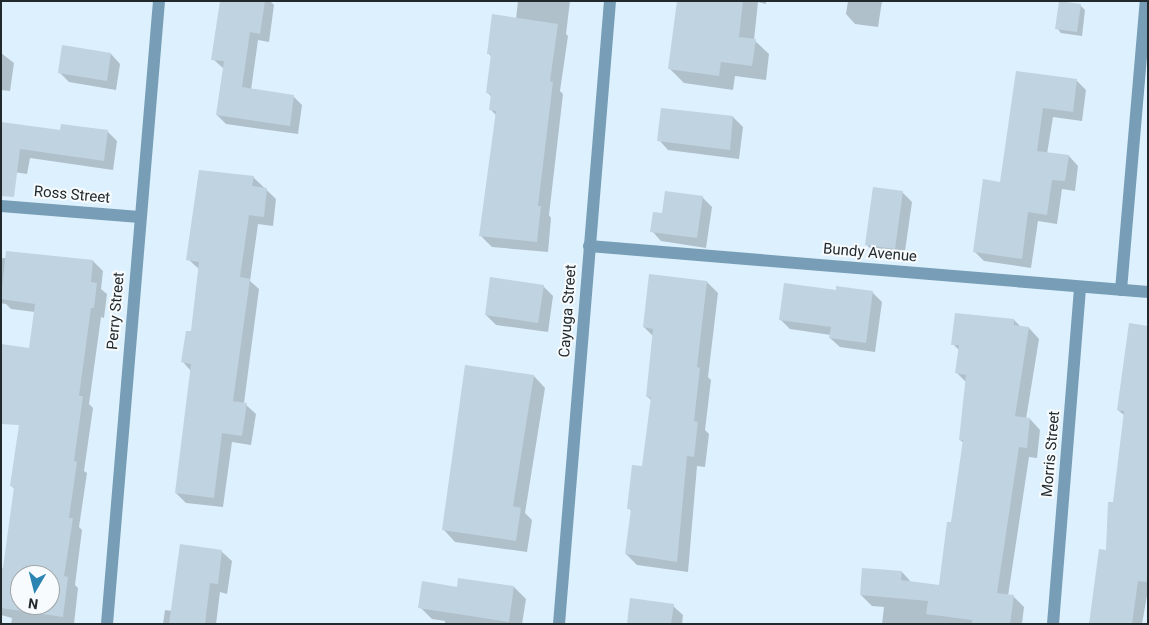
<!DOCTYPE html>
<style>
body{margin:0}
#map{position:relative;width:1149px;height:625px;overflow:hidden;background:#dcf0fd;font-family:Roboto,sans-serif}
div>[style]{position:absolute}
.shadow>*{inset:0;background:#0003}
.building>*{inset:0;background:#bfd3e0}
.street>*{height:12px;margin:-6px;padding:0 6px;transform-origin:6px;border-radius:6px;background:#779eb6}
span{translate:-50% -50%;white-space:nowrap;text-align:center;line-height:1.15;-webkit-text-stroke:4px #f7fbfd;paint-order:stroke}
.street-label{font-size:15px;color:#21292d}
.frame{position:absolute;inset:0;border:2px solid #21292d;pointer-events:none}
.north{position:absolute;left:10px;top:565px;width:50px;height:50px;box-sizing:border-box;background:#f7fbfd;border:1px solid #a1a7aa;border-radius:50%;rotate:188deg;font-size:14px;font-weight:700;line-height:20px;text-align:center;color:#21292d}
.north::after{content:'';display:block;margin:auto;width:18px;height:22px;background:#2c84b3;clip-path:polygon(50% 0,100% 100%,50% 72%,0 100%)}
</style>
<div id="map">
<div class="shadow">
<i style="clip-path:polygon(221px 1px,270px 1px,274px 5px,269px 42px,258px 40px,251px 90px,293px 96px,302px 105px,298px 134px,226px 124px,217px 115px,224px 69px,213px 59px)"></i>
<i style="clip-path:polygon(518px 1px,570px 1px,566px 34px,568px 36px,560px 91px,563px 94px,549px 215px,551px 218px,548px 252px,492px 247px,481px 236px,497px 116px,490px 109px,492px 97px,487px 92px,492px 57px,488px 53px,516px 19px)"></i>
<i style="clip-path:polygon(683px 1px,766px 1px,766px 4px,758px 2px,754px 40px,769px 54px,766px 80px,735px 76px,733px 90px,684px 83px,670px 69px)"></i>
<i style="clip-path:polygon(848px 1px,882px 1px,878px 27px,855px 24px,846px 14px)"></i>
<i style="clip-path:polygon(1080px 5px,1085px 10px,1082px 36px,1061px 33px,1057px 28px)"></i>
<i style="clip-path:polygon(1px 53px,14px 63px,10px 91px,1px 90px)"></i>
<i style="clip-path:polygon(111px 54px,120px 64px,116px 90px,69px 82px,59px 72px)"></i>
<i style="clip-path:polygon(1017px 72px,1077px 81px,1086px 90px,1082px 121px,1053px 117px,1047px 154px,1069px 156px,1078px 166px,1075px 191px,1062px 189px,1057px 224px,1038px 221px,1031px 268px,984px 261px,974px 251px,1001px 183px)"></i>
<i style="clip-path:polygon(733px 117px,743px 127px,739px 159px,668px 150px,659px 140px)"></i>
<i style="clip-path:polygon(1px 123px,61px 131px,107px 131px,117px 141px,113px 170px,30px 158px,27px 174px,1px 170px)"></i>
<i style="clip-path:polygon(253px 177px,276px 199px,273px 226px,258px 224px,250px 281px,259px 289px,244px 403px,256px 414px,251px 445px,232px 442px,223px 507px,186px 503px,176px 493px,191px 371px,183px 362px,192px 333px,200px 270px,188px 259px)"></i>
<i style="clip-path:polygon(902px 192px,912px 202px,904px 258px,876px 254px,866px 244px)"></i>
<i style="clip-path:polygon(702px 197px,712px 207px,706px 248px,661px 241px,652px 231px,663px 214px)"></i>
<i style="clip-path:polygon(evenodd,1px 258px,93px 261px,103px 271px,101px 289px,107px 294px,104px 318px,101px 317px,89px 404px,93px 408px,84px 471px,87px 473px,79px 527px,82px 530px,75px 585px,78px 588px,74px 624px,11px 624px,12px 618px,1px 615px,1px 569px,4px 569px,15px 490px,12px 486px,35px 312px,11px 309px,6px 304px,1px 303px,1px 258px,20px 575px,50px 575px,50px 605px,20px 605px,20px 575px)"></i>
<i style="clip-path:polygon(707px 282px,718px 293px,708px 377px,711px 380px,705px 430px,709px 434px,705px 467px,697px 466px,688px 572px,637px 565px,626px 554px,632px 512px,629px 508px,643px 468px,652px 401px,647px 396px,654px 337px,644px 327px)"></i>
<i style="clip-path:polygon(543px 286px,553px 296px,548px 332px,496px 325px,486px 315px)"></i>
<i style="clip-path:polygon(837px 291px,872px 292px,882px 302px,875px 352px,840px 347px,830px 338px,831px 335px,790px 329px,780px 319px)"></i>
<i style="clip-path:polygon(1014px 320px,1021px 327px,1029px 328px,1039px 339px,1026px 419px,1030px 419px,1040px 430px,1037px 458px,1029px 457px,1008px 596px,1013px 596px,1024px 607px,1022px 624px,882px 624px,884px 607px,872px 606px,861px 595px,902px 572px,912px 583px,940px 587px,952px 524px,964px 443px,960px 440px,966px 382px,957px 373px,960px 351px,953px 344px)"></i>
<i style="clip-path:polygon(1148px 327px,1148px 590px,1142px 624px,1089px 624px,1107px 552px,1114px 503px,1125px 416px,1118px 410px)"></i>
<i style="clip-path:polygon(534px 376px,545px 388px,525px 513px,532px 520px,527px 552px,455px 542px,444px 530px)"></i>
<i style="clip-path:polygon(181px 546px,222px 552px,232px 561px,227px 594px,220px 592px,216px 624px,163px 624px,165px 610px,172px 611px)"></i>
<i style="clip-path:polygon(514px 587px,526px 599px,522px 624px,445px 624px,445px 621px,432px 619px,420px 607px,458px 588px)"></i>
<i style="clip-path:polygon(673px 606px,683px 615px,682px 624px,628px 624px)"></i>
</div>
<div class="building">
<i style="clip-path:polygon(220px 1px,265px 1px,260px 34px,250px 32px,242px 87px,294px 95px,290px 126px,216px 115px,224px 61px,211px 60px)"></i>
<i style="clip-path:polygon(677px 1px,743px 1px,739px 37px,756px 39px,752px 66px,721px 62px,719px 76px,668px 69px)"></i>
<i style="clip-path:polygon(1059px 1px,1081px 4px,1077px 32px,1055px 29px)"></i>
<i style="clip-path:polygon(492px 14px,558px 24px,550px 81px,553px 82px,538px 206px,541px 206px,537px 242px,479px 236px,496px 111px,489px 110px,491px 94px,486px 93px,491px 54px,487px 54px)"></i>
<i style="clip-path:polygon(62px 45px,111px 53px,107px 81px,58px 73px)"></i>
<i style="clip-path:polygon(1016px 71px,1077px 79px,1073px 112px,1043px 108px,1037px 151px,1069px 155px,1065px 181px,1052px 180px,1047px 215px,1028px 212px,1022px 259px,973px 252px,983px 179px,1000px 182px)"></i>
<i style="clip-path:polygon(661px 108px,733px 116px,730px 150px,657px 141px)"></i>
<i style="clip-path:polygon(1px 122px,60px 130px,61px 124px,108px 130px,104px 161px,20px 149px,14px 197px,1px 196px)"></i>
<i style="clip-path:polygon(199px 170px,254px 176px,252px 186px,267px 188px,264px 217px,249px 215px,240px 277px,250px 279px,233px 401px,247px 403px,242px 436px,222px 433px,214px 498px,175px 493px,191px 364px,181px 362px,186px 331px,191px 331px,199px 262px,186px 260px)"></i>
<i style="clip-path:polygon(873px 187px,903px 191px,895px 249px,865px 245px)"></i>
<i style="clip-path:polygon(665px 191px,703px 196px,697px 238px,650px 232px,653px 212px,662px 213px)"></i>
<i style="clip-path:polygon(evenodd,6px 251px,93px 260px,91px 282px,97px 283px,94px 308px,91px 308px,79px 396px,83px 396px,74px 461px,77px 462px,69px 518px,73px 518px,64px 576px,68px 577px,63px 617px,1px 608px,1px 568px,3px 568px,14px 487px,10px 486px,19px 425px,1px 424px,1px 344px,29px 348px,35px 304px,1px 299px,6px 251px,20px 575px,50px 575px,50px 605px,20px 605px,20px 575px)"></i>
<i style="clip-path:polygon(649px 274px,707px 281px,697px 367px,700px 368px,694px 421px,698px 422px,694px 457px,687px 456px,677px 562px,625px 554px,631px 509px,627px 509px,632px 465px,642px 466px,651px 397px,646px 397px,653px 329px,643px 327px)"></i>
<i style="clip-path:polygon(490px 277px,544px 285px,538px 323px,485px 315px)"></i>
<i style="clip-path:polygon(784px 283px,836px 290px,836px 286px,873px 291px,866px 343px,829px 338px,831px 327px,779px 320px)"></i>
<i style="clip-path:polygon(955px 313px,1014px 319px,1014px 325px,1029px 327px,1015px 416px,1030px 418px,1027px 448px,1019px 447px,997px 593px,1014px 595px,1010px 624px,972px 624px,972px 620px,926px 614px,928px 601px,860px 595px,862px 568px,902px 571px,901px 580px,939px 585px,947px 522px,951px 522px,963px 440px,959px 440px,966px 375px,955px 373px,959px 345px,951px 345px)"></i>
<i style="clip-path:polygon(1129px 323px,1148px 326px,1148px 582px,1138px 581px,1132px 624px,1089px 624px,1099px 549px,1106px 550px,1108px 502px,1113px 502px,1124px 411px,1117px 410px)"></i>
<i style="clip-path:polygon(465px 365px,534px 375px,513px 506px,521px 508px,516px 541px,442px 530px)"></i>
<i style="clip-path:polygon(180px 544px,222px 550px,218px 584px,210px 583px,205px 624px,169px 624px)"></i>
<i style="clip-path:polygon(458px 578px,514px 586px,509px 622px,418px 608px,422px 581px,457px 587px)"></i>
<i style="clip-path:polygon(630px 598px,674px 604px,671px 624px,627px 624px)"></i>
</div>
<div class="street">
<i style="left:1px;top:206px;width:139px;rotate:4.5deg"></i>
<i style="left:589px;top:246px;width:561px;rotate:4.7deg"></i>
<i style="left:1121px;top:290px;width:290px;rotate:-85.1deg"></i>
<i style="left:107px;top:624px;width:625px;rotate:-85.23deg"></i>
<i style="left:559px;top:624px;width:625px;rotate:-85.32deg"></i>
<i style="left:1053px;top:624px;width:338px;rotate:-85.4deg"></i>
</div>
<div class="street-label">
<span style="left:72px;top:195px;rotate:5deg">Ross Street</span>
<span style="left:870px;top:253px;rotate:5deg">Bundy Avenue</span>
<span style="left:116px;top:311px;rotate:-85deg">Perry Street</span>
<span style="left:568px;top:311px;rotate:-86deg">Cayuga Street</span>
<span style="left:1051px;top:454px;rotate:-85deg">Morris Street</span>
</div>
<div class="frame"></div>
<div class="north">N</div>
</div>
